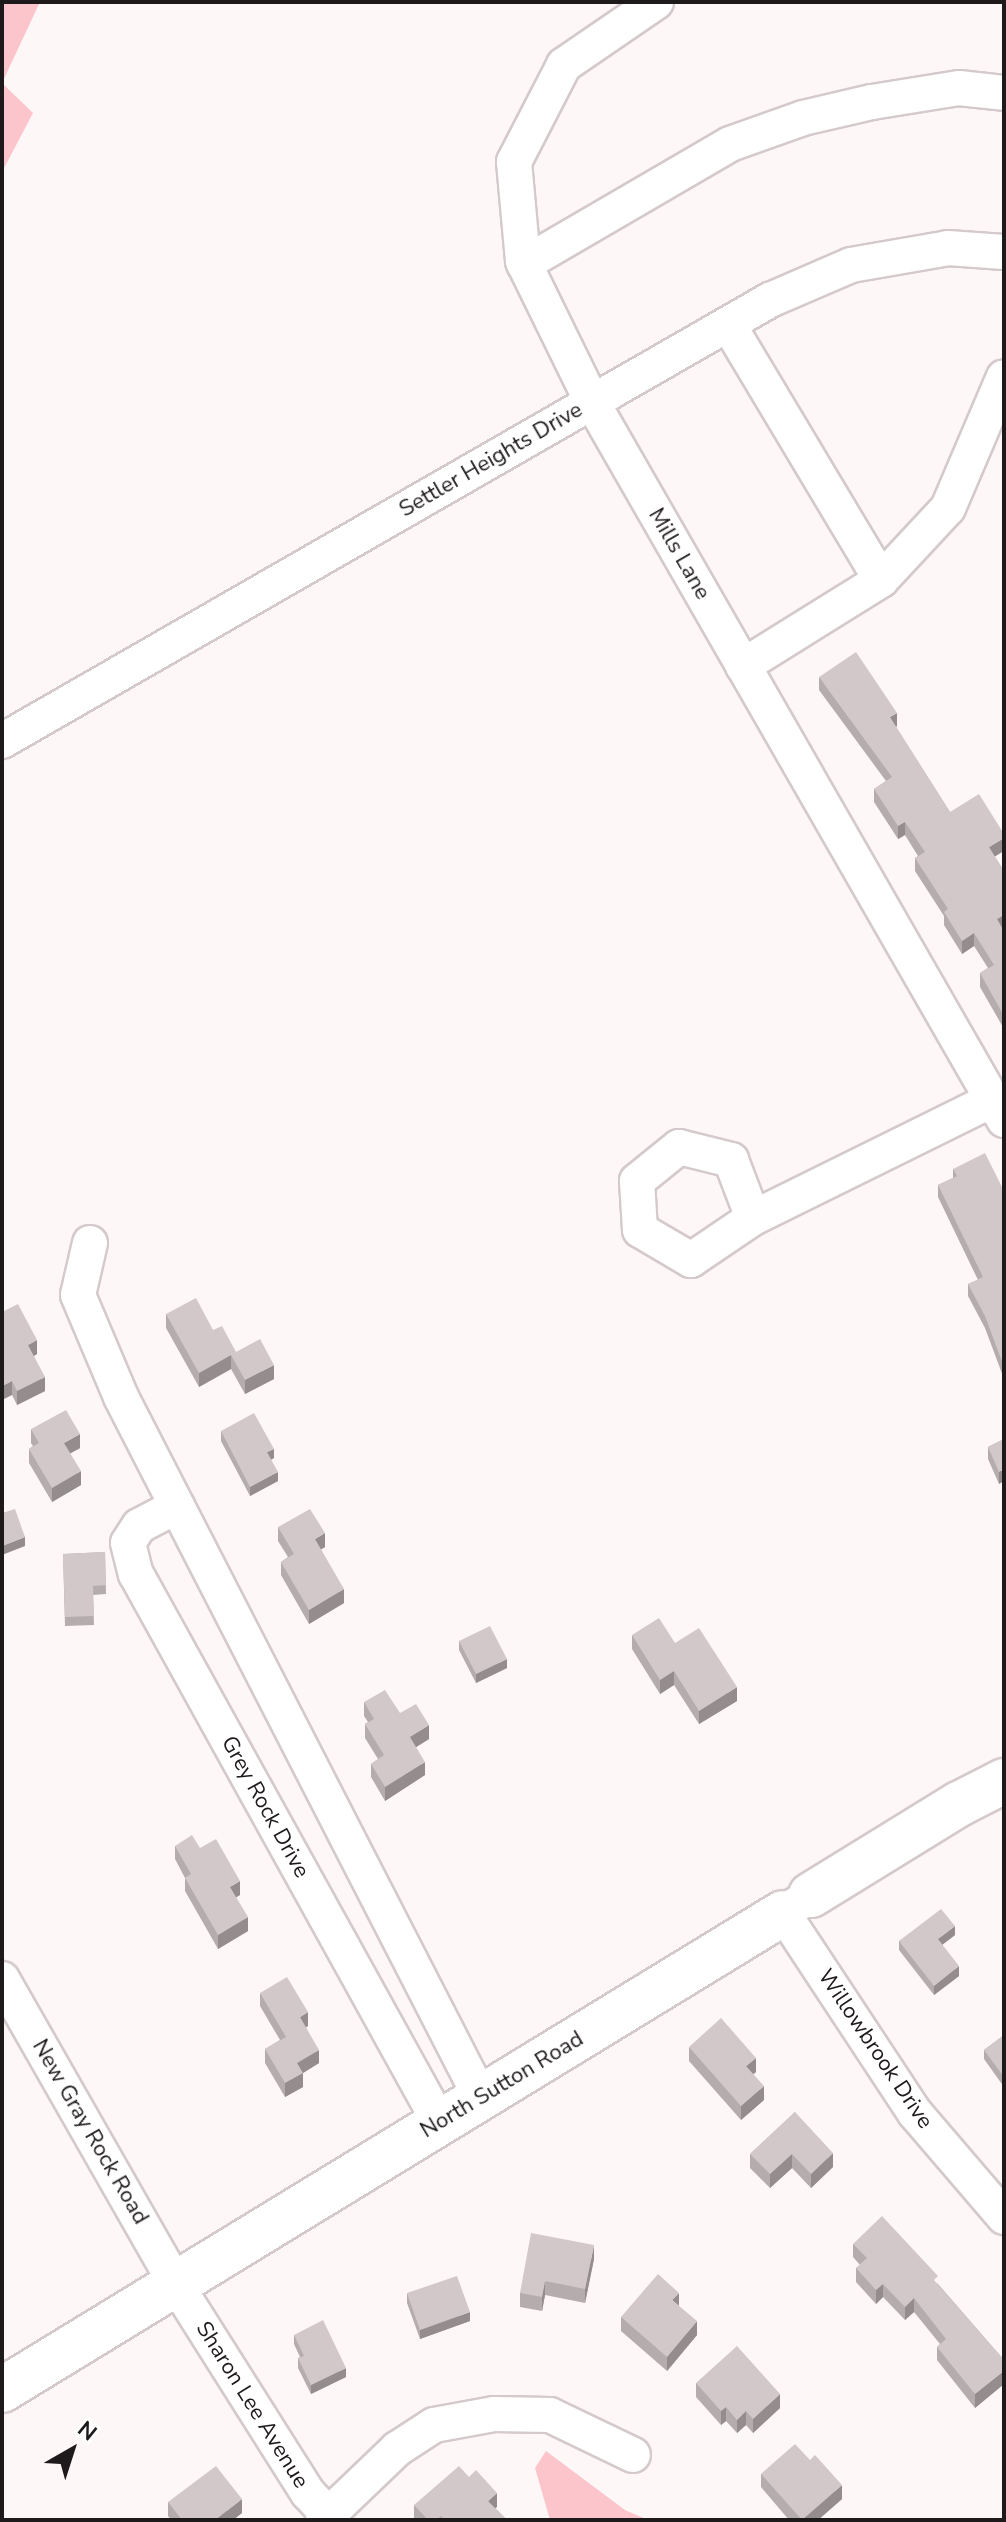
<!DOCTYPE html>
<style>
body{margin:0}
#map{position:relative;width:1006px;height:2522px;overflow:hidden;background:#fef7f8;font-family:"Nunito Sans",sans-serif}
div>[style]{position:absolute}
.green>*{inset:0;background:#fcc5cb}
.roads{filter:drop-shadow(2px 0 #d5cacb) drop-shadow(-2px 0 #d5cacb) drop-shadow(0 2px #d5cacb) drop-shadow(0 -2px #d5cacb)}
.minor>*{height:34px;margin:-17px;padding:0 17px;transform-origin:17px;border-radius:17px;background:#fff}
.major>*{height:44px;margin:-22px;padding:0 22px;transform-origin:22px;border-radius:22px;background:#fff}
.wall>*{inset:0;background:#b5acad}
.shaded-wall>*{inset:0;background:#948c8d}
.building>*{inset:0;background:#d3c8c9}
span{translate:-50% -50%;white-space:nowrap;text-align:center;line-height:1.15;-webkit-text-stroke:6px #fff;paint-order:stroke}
.street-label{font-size:22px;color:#1e1a1b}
.frame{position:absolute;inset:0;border:4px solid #1e1a1b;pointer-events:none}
.north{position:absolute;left:32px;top:2410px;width:80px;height:80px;-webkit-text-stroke:6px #fff;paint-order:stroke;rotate:39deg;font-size:22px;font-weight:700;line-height:32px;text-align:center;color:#1e1a1b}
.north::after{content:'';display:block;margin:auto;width:28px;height:36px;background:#1e1a1b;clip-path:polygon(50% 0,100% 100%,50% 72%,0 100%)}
</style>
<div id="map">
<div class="green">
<i style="clip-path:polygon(2px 2px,40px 2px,2px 83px,33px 113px,2px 172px)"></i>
<i style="clip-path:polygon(546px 2451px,625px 2510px,648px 2520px,550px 2520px,535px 2468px)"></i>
</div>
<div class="roads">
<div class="minor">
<i style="left:656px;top:2px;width:112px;rotate:145.6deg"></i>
<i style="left:564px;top:65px;width:109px;rotate:117.3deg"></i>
<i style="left:514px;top:162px;width:99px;rotate:84.8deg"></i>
<i style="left:523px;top:261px;width:157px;rotate:63.9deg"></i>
<i style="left:592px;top:402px;width:828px;rotate:60.15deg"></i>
<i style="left:524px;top:264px;width:238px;rotate:-30.2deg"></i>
<i style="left:730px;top:144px;width:77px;rotate:-19.6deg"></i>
<i style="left:803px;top:118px;width:71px;rotate:-13.1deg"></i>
<i style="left:872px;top:102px;width:88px;rotate:-9.1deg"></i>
<i style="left:959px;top:88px;width:45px;rotate:6.3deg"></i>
<i style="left:728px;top:324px;width:298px;rotate:59.1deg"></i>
<i style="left:743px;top:666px;width:163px;rotate:-31.9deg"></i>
<i style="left:881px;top:580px;width:98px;rotate:-47.1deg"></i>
<i style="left:948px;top:508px;width:142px;rotate:-66.9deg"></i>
<i style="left:2px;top:741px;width:886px;rotate:-29.87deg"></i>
<i style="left:770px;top:300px;width:88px;rotate:-23.4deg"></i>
<i style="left:851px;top:265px;width:98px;rotate:-9.9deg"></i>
<i style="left:948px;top:248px;width:56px;rotate:4.1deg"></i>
<i style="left:753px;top:1218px;width:75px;rotate:145.9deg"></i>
<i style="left:691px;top:1260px;width:59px;rotate:-149.5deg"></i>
<i style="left:640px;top:1230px;width:49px;rotate:-93.5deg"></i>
<i style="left:637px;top:1181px;width:54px;rotate:-39deg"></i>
<i style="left:679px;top:1147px;width:54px;rotate:14deg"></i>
<i style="left:731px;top:1160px;width:62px;rotate:69.2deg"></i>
<i style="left:753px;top:1218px;width:267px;rotate:-26.3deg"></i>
<i style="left:90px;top:1243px;width:53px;rotate:103deg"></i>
<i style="left:78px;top:1295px;width:111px;rotate:67.1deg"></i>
<i style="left:121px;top:1397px;width:788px;rotate:62.82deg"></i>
<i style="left:177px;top:1506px;width:43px;rotate:152.2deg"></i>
<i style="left:139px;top:1526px;width:20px;rotate:123deg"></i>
<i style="left:128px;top:1543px;width:32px;rotate:76deg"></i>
<i style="left:136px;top:1574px;width:628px;rotate:61.03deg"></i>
<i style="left:802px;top:1901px;width:22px;rotate:148deg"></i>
<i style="left:783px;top:1913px;width:240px;rotate:56.6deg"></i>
<i style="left:915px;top:2113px;width:137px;rotate:49.4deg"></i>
<i style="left:2px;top:1979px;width:353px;rotate:60.3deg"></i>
<i style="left:177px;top:2286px;width:245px;rotate:57.7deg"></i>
<i style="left:308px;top:2493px;width:37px;rotate:47deg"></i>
<i style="left:323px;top:2520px;width:103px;rotate:-43.8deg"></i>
<i style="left:397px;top:2449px;width:44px;rotate:-33deg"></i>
<i style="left:434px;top:2425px;width:61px;rotate:-10.4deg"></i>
<i style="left:494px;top:2414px;width:56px;rotate:1deg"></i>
<i style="left:550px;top:2415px;width:92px;rotate:25.7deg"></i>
</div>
<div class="major">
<i style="left:811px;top:1895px;width:174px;rotate:-31.6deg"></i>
<i style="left:959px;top:1804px;width:51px;rotate:-27.1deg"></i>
<i style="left:2px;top:2390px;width:915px;rotate:-31.41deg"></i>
</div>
</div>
<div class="wall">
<i style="clip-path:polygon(819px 677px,897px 726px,896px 727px,950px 812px,995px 857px,1004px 871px,1004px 928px,1003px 929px,1004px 931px,1004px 1029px,980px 987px,980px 973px,988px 968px,974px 946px,962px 954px,944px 925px,944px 916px,915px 871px,915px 858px,918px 856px,905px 835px,898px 839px,874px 802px,874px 789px,886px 781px,819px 690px)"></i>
<i style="clip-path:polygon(953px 1169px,1004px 1191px,1004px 1379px,985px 1328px,968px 1296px,968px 1284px,978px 1280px,938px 1197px,938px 1185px,953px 1178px)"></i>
<i style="clip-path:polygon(2px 1312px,37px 1354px,34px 1356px,45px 1391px,17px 1405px,12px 1395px)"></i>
<i style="clip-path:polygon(166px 1314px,213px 1330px,236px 1352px,274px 1379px,245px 1394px,231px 1369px,199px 1387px,166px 1328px)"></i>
<i style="clip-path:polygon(31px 1429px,80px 1448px,70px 1453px,81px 1485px,52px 1502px,29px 1463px,29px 1449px,33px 1446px,31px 1443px)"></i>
<i style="clip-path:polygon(221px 1431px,274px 1458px,271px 1460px,278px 1481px,250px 1496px,221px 1441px)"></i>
<i style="clip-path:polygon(1004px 1439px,999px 1484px,988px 1459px,988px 1447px)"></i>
<i style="clip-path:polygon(278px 1527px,325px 1547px,321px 1549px,344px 1603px,309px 1624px,281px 1575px,281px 1562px,288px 1557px,278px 1541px)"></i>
<i style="clip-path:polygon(105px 1552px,106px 1594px,93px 1595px,94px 1625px,65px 1626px,63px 1554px)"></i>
<i style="clip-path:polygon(632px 1635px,675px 1643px,737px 1701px,699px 1724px,674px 1685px,660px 1694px,632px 1649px)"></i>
<i style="clip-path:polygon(459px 1641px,507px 1668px,476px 1683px,459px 1650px)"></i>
<i style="clip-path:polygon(364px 1702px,400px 1713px,429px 1739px,416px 1747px,425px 1775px,385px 1801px,371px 1777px,371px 1764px,378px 1759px,365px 1738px,365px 1724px,368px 1722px,364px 1716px)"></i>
<i style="clip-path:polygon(175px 1846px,200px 1848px,240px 1895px,236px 1897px,248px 1931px,218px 1949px,185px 1891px,185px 1878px,175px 1859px)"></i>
<i style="clip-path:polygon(955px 1935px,942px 1945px,959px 1976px,934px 1995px,899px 1950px,899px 1941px)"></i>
<i style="clip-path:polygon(260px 1993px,308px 2026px,306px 2027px,319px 2063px,303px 2073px,303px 2087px,285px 2097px,265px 2063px,265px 2049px,280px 2040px,260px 2006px)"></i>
<i style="clip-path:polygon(1004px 2035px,1004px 2087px,984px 2059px,984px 2050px)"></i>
<i style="clip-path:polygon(689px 2047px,756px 2072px,753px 2074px,764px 2100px,741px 2120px,689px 2061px)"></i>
<i style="clip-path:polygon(795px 2112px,833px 2167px,811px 2188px,792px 2168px,770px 2188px,750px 2168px,750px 2154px)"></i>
<i style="clip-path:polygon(853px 2244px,938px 2284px,1004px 2360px,1004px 2384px,975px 2408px,937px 2360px,937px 2347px,940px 2344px,914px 2312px,905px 2320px,883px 2297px,876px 2304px,856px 2282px,856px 2268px,860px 2265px,853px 2257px)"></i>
<i style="clip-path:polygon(594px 2259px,585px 2303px,545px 2295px,542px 2311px,520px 2307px,520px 2293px)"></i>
<i style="clip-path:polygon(407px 2293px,470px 2321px,420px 2339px,407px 2303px)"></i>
<i style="clip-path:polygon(621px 2317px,697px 2335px,667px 2371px,621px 2331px)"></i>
<i style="clip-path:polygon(294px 2335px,346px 2377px,311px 2394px,298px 2368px,298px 2358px,300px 2357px,294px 2344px)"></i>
<i style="clip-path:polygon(696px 2383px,780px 2408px,753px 2433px,746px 2425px,737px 2433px,726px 2421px,721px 2425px,696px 2397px)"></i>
<i style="clip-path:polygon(810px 2460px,842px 2499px,818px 2520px,789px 2520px,761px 2487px,761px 2474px)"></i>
<i style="clip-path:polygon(168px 2502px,242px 2513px,233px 2520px,171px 2520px,168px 2516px)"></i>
<i style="clip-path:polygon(414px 2505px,497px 2507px,495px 2508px,507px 2520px,416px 2520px,414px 2518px)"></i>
</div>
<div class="shaded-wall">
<i style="clip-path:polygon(897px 713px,897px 726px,890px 731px,890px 717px)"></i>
<i style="clip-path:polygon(905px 822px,905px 835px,898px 839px,898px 826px)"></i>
<i style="clip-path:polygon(1004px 838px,1004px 851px,989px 860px,989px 847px)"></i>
<i style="clip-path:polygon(1004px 915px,1004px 928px,997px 932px,997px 919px)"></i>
<i style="clip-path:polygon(974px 933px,974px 946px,962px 954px,962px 941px)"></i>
<i style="clip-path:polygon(37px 1340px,37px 1354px,28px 1359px,28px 1345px)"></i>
<i style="clip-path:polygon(231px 1355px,231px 1369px,199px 1387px,199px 1373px)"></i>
<i style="clip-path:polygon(274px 1365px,274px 1379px,245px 1394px,245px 1380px)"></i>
<i style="clip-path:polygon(45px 1377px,45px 1391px,17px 1405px,17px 1391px)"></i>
<i style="clip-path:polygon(12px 1381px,12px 1395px,2px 1400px,2px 1386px)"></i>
<i style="clip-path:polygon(80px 1434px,80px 1448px,64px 1457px,64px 1443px)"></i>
<i style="clip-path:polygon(274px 1449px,274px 1458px,267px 1461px,267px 1452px)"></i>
<i style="clip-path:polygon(1004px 1469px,1004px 1481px,999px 1484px,999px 1472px)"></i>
<i style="clip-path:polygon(81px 1471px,81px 1485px,52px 1502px,52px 1488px)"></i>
<i style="clip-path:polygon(278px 1472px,278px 1481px,250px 1496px,250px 1487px)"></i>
<i style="clip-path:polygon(325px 1533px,325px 1547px,315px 1553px,315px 1539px)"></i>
<i style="clip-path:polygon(25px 1537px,25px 1546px,2px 1555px,2px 1546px)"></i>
<i style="clip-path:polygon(344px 1589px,344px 1603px,309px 1624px,309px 1610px)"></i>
<i style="clip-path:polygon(507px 1659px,507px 1668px,476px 1683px,476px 1674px)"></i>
<i style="clip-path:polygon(674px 1671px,674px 1685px,660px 1694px,660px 1680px)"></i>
<i style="clip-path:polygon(737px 1687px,737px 1701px,699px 1724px,699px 1711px)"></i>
<i style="clip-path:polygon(429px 1725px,429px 1739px,410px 1751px,410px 1737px)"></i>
<i style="clip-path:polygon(425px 1762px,425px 1775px,385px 1801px,385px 1787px)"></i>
<i style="clip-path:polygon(240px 1881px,240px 1895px,230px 1901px,230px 1887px)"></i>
<i style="clip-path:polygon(248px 1917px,248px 1931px,218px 1949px,218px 1935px)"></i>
<i style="clip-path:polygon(955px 1926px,955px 1935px,938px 1948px,938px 1939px)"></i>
<i style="clip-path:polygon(959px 1966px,959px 1976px,934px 1995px,934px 1986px)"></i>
<i style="clip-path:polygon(308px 2012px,308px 2026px,300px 2031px,300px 2017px)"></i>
<i style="clip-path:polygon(319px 2050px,319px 2063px,303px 2073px,303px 2087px,285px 2097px,285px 2083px,297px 2063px)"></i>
<i style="clip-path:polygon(756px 2058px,756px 2072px,746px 2080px,746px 2066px)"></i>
<i style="clip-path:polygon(764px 2086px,764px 2100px,741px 2120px,741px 2106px)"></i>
<i style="clip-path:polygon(833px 2153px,833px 2167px,811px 2188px,811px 2174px)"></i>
<i style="clip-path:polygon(792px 2154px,792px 2168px,770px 2188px,770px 2174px)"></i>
<i style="clip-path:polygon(594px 2245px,594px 2259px,585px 2303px,585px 2289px)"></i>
<i style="clip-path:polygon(545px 2281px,545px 2295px,542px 2311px,542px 2297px)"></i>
<i style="clip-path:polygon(883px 2284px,883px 2297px,876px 2304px,876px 2290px)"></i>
<i style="clip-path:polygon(679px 2293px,679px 2306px,672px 2300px)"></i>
<i style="clip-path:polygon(914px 2298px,914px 2312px,905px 2320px,905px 2307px)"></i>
<i style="clip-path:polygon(470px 2312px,470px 2321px,420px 2339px,420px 2330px)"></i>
<i style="clip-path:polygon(697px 2321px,697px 2335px,667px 2371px,667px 2357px)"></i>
<i style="clip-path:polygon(346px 2368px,346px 2377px,311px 2394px,311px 2385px)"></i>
<i style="clip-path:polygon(1004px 2371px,1004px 2384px,975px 2408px,975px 2394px)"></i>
<i style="clip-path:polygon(780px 2394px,780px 2408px,753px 2433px,753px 2419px)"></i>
<i style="clip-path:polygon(726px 2407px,726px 2421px,721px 2425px,721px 2411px)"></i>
<i style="clip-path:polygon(746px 2411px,746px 2425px,737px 2433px,737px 2420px)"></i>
<i style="clip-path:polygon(842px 2485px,842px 2499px,818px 2520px,802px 2520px)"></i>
<i style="clip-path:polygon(497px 2493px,497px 2507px,488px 2514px,488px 2501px)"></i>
<i style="clip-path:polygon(242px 2499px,242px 2513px,233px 2520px,215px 2520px)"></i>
</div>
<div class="building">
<i style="clip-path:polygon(856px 652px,897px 713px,890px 717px,950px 812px,979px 794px,1004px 834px,1004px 838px,989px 847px,1004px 871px,1004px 915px,997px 919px,1004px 931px,1004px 1016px,980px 973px,994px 965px,974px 933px,962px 941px,944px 912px,948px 909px,915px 858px,925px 852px,905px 822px,898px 826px,874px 789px,892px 777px,819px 677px)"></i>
<i style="clip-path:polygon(985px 1153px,1004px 1191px,1004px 1367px,985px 1316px,968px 1284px,983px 1277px,938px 1185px,957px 1176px,953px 1169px)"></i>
<i style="clip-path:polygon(196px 1298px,213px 1330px,222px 1326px,236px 1352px,260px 1339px,274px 1365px,245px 1380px,231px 1355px,199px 1373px,166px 1314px)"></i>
<i style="clip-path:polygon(18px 1304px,37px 1340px,28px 1345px,45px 1377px,17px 1391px,12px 1381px,2px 1386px,2px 1312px)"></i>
<i style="clip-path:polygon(66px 1410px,80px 1434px,64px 1443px,81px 1471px,52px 1488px,29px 1449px,39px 1443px,31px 1429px)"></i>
<i style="clip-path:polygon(254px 1413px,274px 1449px,267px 1452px,278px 1472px,250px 1487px,221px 1431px)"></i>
<i style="clip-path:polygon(1004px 1439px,1004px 1469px,999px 1472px,988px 1447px)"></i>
<i style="clip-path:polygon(15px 1509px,25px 1537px,2px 1546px,2px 1513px)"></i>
<i style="clip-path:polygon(310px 1509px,325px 1533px,315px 1539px,344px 1589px,309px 1610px,281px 1562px,294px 1554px,278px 1527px)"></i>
<i style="clip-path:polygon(105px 1552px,106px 1585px,93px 1586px,94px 1616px,65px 1617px,63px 1554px)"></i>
<i style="clip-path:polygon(659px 1618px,675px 1643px,699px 1628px,737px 1687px,699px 1711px,674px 1671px,660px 1680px,632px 1635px)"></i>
<i style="clip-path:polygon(490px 1626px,507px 1659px,476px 1674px,459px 1641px)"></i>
<i style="clip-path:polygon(385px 1690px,400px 1713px,416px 1704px,429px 1725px,410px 1737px,425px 1762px,385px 1787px,371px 1764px,384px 1755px,365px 1724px,374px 1719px,364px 1702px)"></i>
<i style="clip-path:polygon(192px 1835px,200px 1848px,216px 1839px,240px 1881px,230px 1887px,248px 1917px,218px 1935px,185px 1878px,191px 1874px,175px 1846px)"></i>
<i style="clip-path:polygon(941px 1909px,955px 1926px,938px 1939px,959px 1966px,934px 1986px,899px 1941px)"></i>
<i style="clip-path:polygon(287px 1977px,308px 2012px,300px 2017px,319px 2050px,297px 2063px,303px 2073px,285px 2083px,265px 2049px,286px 2037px,260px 1993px)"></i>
<i style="clip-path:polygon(721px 2018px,756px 2058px,746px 2066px,764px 2086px,741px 2106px,689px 2047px)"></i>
<i style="clip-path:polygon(1004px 2035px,1004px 2077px,984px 2050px)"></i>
<i style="clip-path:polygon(795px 2112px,833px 2153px,811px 2174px,792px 2154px,770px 2174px,750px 2154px)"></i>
<i style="clip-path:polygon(882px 2216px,938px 2276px,934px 2280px,1004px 2360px,1004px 2371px,975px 2394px,937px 2347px,946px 2339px,914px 2298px,905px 2307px,883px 2284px,876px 2290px,856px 2268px,867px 2258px,853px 2244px)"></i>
<i style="clip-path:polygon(531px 2233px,594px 2245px,585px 2289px,545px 2281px,542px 2297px,520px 2293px)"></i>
<i style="clip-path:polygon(658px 2274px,679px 2293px,672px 2300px,697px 2321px,667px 2357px,621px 2317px)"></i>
<i style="clip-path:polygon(457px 2276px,470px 2312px,420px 2330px,407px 2293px)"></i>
<i style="clip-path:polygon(323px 2320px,346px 2368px,311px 2385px,298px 2358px,304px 2356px,294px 2335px)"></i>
<i style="clip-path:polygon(737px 2346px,780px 2394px,753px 2419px,746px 2411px,737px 2420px,726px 2407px,721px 2411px,696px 2383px)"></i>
<i style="clip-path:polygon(795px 2444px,810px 2460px,815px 2455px,842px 2485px,802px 2520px,761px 2474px)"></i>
<i style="clip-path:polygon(216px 2466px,242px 2499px,215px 2520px,182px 2520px,168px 2502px)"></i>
<i style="clip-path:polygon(459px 2466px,469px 2477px,476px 2470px,497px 2493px,488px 2501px,507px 2520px,444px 2520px,441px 2516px,436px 2520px,428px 2520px,414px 2505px)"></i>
</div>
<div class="street-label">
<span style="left:491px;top:460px;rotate:-30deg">Settler Heights Drive</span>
<span style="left:679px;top:554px;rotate:60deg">Mills Lane</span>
<span style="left:265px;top:1807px;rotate:61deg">Grey Rock Drive</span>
<span style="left:875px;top:2049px;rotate:56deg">Willowbrook Drive</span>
<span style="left:502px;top:2085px;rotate:-31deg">North Sutton Road</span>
<span style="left:90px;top:2132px;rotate:60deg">New Gray Rock Road</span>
<span style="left:252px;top:2405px;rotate:58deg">Sharon Lee Avenue</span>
</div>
<div class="frame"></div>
<div class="north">N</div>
</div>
